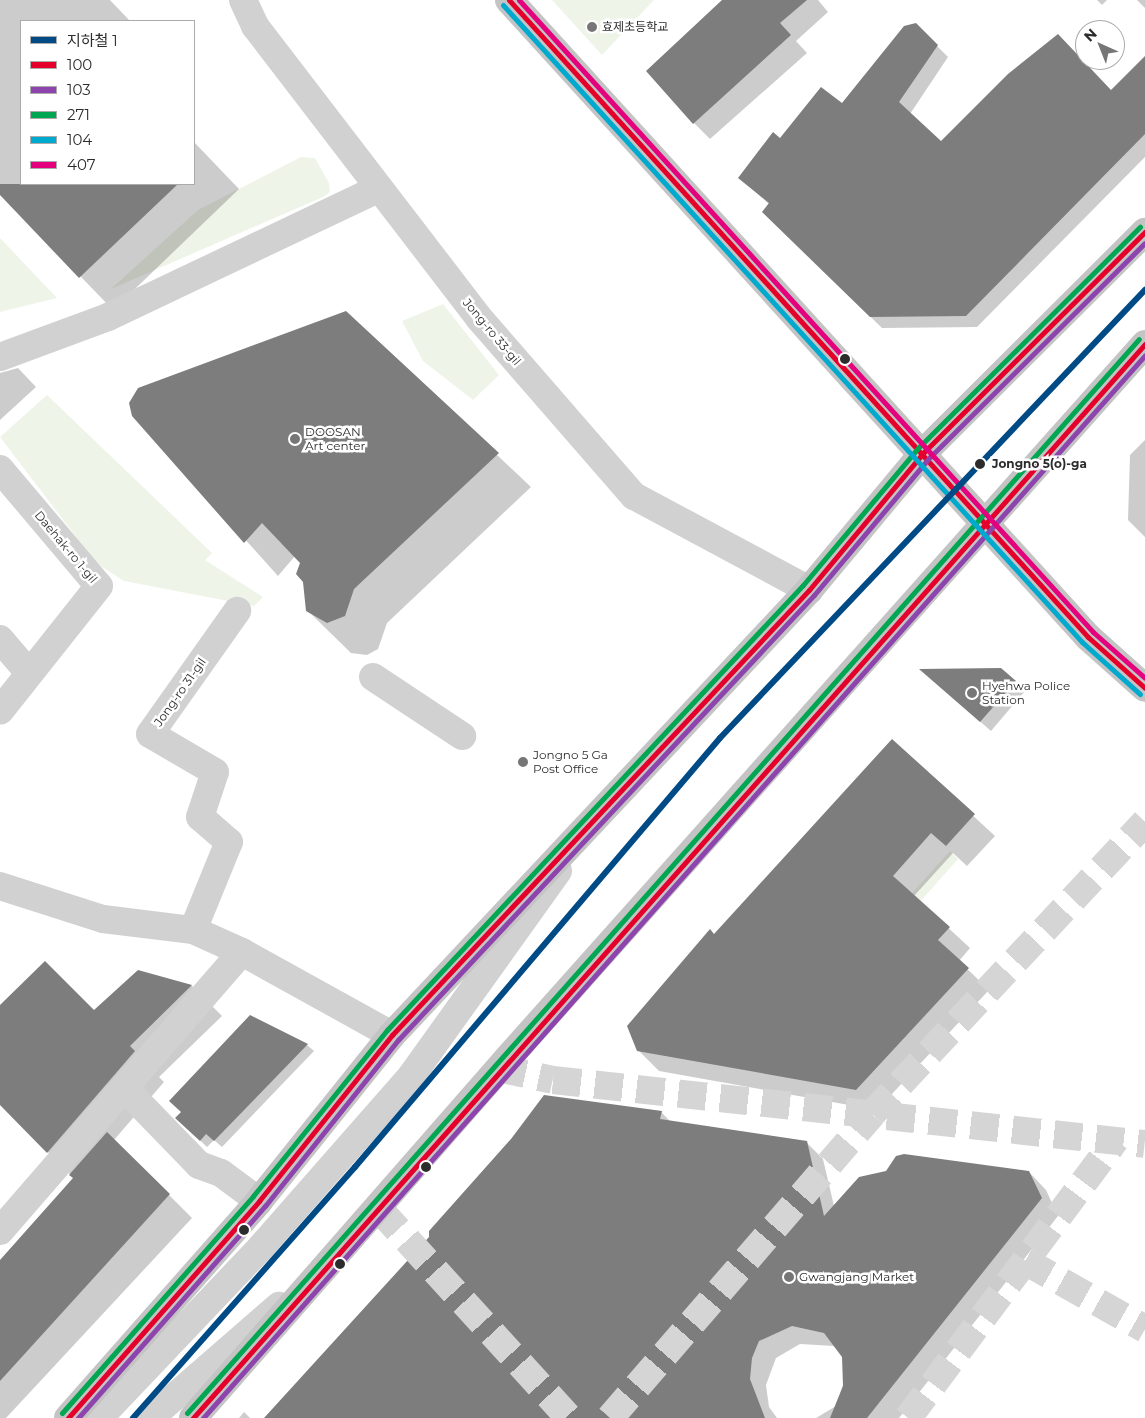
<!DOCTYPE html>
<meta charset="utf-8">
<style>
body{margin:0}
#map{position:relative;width:1145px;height:1418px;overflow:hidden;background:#fff;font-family:Montserrat,"Noto Sans KR",sans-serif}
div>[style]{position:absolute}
.green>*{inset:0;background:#eff4e9}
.shadow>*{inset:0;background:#0003}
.building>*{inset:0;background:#7d7d7d}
.minor-tunnel>*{height:28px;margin-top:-14px;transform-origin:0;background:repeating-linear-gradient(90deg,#d5d5d5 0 28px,transparent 0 42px)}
.minor>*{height:28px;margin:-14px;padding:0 14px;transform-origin:14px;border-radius:14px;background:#d1d1d1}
.major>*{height:28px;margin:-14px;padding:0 14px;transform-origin:14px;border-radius:14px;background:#c4c4c4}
.bus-1>*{height:5px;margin:-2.5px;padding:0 2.5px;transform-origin:2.5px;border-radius:2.5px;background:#e4002b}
.bus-2>*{height:5px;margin:-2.5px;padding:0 2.5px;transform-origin:2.5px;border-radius:2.5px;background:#8e44ad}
.bus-3>*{height:5px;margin:-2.5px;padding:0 2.5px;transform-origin:2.5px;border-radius:2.5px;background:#00a651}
.bus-4>*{height:5px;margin:-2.5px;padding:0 2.5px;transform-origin:2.5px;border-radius:2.5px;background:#00a9ce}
.bus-5>*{height:5px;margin:-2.5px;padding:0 2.5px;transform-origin:2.5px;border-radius:2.5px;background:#e5007d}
.metro-1>*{height:6px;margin:-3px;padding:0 3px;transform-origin:3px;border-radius:3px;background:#004a85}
.dots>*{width:14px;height:14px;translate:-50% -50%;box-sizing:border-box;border:2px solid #fff;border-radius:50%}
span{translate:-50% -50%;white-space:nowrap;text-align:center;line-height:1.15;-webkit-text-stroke:5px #fff;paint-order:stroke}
.poi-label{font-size:12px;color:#2c2c2c}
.left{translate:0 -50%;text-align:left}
.street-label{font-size:12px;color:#2c2c2c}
.stop-label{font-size:12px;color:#2c2c2c;font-weight:700}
.legend{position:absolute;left:20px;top:20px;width:175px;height:165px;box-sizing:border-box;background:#fff;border:1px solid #ababab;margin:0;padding:6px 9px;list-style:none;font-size:15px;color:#2c2c2c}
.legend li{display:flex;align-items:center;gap:10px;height:25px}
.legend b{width:25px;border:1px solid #ababab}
.north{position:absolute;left:1075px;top:20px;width:50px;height:50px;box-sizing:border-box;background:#fff;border:1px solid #ababab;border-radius:50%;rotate:316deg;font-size:14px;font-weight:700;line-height:20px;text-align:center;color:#2c2c2c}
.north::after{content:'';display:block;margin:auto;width:18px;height:22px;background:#767676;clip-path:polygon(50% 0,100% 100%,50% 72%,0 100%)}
</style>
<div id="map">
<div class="green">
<i style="clip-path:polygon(552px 0,654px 0,602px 55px)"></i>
<i style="clip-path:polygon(301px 157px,315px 158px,329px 183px,330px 192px,323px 197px,111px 289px,198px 210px)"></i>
<i style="clip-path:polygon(0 238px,57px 298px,0 312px)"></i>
<i style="clip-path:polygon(443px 304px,499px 375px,473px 400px,423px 361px,402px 321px)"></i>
<i style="clip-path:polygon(47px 395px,212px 553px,205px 560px,263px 597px,254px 606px,124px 581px,96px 563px,0 437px)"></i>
<i style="clip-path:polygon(950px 851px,958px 859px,879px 948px,870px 940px)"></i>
</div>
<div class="shadow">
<i style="clip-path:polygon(0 0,110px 0,130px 21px,21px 21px,21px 184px,194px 184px,194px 142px,239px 189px,113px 310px,0 193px)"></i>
<i style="clip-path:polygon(724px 0,818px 0,828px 12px,796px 41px,807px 53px,710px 139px,694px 123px)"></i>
<i style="clip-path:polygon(1097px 0,1107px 0,1102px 5px)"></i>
<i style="clip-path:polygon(1137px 0,1145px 0,1145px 8px)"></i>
<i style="clip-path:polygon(916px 25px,948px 57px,910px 114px,941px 143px,1112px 92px,1145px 58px,1145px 157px,977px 327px,882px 328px,763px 212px,770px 205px,740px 178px,773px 133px,780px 139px,842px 105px)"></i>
<i style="clip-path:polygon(346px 312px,531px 487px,387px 623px,378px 649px,367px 655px,351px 653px,307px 610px,301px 563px,295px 556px,278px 576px,133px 415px)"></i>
<i style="clip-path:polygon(18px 368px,36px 387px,0 420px,0 373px)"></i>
<i style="clip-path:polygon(1145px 440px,1145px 537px,1128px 520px,1130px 455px)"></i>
<i style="clip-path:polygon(1001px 669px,1025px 691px,991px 731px,930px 678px)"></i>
<i style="clip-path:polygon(892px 741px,995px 836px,967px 866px,953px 853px,914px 896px,970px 948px,959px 961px,989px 990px,877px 1110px,659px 1071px,638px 1050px,714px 935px)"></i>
<i style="clip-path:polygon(138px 971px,192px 986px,222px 1016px,159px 1077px,164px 1082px,114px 1140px,192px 1218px,6px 1418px,0 1418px,0 1261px,74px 1178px,0 1104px,0 1007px,94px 1012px)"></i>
<i style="clip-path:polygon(307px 1045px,314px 1051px,222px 1147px,214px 1140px,207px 1147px,184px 1125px)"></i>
<i style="clip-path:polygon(661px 1112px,671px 1122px,806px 1142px,823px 1159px,834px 1206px,1029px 1172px,1046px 1190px,1058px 1216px,899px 1418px,816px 1418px,836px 1406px,846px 1376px,843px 1356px,834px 1346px,800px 1344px,776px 1358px,766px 1385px,769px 1407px,777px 1418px,266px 1418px)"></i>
<i style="clip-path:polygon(244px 1412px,250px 1418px,239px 1418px)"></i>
</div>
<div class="building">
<i style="clip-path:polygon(722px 0,807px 0,780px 23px,791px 35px,693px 124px,646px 71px)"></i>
<i style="clip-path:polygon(916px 23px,938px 45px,899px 102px,941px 141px,1008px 74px,1058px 34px,1111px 90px,1145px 56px,1145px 134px,966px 316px,870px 317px,762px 212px,769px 203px,738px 178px,773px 132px,780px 138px,821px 87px,842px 103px,904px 26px)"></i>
<i style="clip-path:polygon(0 184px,178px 184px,79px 278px,0 195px)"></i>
<i style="clip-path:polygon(346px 311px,499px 453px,354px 589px,345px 616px,327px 623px,306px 611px,303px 582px,296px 574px,300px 563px,262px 523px,244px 543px,132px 416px,129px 403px,138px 388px)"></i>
<i style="clip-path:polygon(1001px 668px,1016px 681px,980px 722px,919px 669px)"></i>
<i style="clip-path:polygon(892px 739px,975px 814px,946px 846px,931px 833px,893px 876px,950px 927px,938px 940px,969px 968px,856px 1090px,637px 1051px,627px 1026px,710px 929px,714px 934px)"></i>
<i style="clip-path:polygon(45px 961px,94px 1010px,138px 970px,192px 985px,130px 1046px,135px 1051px,47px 1153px,0 1105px,0 1005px)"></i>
<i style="clip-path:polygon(250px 1015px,308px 1044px,214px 1141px,206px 1134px,200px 1141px,175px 1118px,181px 1112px,169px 1101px)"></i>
<i style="clip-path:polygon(544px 1095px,662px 1111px,660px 1119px,807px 1141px,824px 1216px,859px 1177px,886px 1171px,896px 1156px,904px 1154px,1029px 1171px,1042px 1198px,867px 1418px,830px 1418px,843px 1386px,842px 1357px,824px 1333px,792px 1326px,759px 1341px,752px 1358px,750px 1379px,765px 1418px,264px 1418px,429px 1237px,429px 1231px,511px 1139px)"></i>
<i style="clip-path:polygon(107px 1132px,170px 1194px,0 1381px,0 1260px,73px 1178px,69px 1175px)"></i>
</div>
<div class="minor-tunnel">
<i style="left:498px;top:1068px;width:56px;rotate:12.3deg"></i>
<i style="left:553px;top:1080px;width:595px;rotate:6.17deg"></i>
<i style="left:379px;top:1209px;width:282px;rotate:47.7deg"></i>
<i style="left:1025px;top:1261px;width:138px;rotate:29.5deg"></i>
<i style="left:610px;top:1418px;width:401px;rotate:-49.2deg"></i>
<i style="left:872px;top:1114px;width:400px;rotate:-46.9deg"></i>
<i style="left:908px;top:1418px;width:347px;rotate:-53.3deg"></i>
</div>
<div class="minor">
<i style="left:243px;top:0;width:29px;rotate:65deg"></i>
<i style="left:255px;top:26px;width:368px;rotate:52.5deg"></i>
<i style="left:479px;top:318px;width:236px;rotate:49deg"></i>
<i style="left:634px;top:496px;width:199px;rotate:28.2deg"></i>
<i style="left:0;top:357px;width:115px;rotate:-20.3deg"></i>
<i style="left:108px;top:317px;width:299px;rotate:-25.4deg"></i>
<i style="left:0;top:469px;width:153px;rotate:49.8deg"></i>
<i style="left:99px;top:586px;width:159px;rotate:128.4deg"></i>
<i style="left:0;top:639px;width:45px;rotate:49.5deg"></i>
<i style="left:373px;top:677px;width:107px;rotate:33.5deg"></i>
<i style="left:0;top:886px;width:108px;rotate:17.8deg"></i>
<i style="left:103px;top:919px;width:91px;rotate:7deg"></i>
<i style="left:193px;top:930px;width:54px;rotate:24.2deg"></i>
<i style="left:242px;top:952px;width:171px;rotate:29deg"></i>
<i style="left:193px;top:930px;width:95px;rotate:-67.8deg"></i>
<i style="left:229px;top:842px;width:38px;rotate:-139deg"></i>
<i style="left:200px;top:817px;width:47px;rotate:-71.6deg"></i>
<i style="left:215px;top:772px;width:75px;rotate:-149.7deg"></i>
<i style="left:150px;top:734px;width:151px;rotate:-54.7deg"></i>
<i style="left:128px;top:1084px;width:15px;rotate:67deg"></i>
<i style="left:134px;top:1098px;width:93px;rotate:45.9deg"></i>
<i style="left:199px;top:1165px;width:23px;rotate:20deg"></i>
<i style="left:221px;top:1173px;width:47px;rotate:36.4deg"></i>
<i style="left:0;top:1231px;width:369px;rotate:-49.1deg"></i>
<i style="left:99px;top:1418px;width:237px;rotate:-46.5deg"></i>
<i style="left:262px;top:1246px;width:227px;rotate:-48.7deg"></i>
<i style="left:412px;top:1075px;width:251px;rotate:-54.4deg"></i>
<i style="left:150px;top:1418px;width:171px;rotate:-41deg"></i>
</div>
<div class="major">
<i style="left:509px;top:0;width:861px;rotate:47.73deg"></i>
<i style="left:1088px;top:637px;width:76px;rotate:41.8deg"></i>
<i style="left:68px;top:1418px;width:289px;rotate:-48.6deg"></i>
<i style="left:259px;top:1201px;width:213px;rotate:-51.3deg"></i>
<i style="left:392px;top:1035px;width:610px;rotate:-46.86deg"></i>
<i style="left:809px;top:590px;width:180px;rotate:-50.2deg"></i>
<i style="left:924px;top:452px;width:312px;rotate:-44.9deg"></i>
<i style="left:193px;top:1418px;width:478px;rotate:-48.8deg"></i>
<i style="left:508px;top:1058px;width:957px;rotate:-48.26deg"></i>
</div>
<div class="bus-1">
<i style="left:509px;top:0;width:861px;rotate:47.73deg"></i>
<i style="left:1088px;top:637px;width:76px;rotate:41.8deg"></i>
<i style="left:68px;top:1418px;width:289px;rotate:-48.6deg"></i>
<i style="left:259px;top:1201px;width:213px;rotate:-51.3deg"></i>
<i style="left:392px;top:1035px;width:610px;rotate:-46.86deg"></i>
<i style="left:809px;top:590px;width:180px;rotate:-50.2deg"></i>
<i style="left:924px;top:452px;width:312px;rotate:-44.9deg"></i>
<i style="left:193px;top:1418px;width:1435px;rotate:-48.45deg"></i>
</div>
<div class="bus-2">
<i style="left:78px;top:1418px;width:283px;rotate:-48.6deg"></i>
<i style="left:265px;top:1206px;width:213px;rotate:-51.3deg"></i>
<i style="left:398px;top:1040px;width:609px;rotate:-46.93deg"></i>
<i style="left:814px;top:595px;width:180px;rotate:-50deg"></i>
<i style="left:930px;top:457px;width:303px;rotate:-44.9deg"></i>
<i style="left:203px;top:1418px;width:1420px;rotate:-48.45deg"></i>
</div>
<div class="bus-3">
<i style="left:62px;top:1413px;width:289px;rotate:-48.6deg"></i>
<i style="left:253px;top:1196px;width:213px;rotate:-51.1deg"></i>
<i style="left:387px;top:1030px;width:609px;rotate:-46.93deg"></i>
<i style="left:803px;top:585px;width:180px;rotate:-50deg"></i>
<i style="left:919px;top:447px;width:312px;rotate:-44.9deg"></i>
<i style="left:187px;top:1413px;width:1435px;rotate:-48.45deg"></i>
</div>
<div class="bus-4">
<i style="left:503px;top:5px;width:861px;rotate:47.73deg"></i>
<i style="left:1082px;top:642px;width:78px;rotate:41.9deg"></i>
</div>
<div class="bus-5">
<i style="left:519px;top:0;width:854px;rotate:47.75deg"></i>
<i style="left:1093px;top:632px;width:69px;rotate:41.5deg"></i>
</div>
<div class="metro-1">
<i style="left:133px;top:1418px;width:335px;rotate:-48.5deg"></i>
<i style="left:355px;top:1167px;width:563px;rotate:-49.61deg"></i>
<i style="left:720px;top:738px;width:618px;rotate:-46.51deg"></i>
</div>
<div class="dots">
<i style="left:592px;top:27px;background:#767676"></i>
<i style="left:845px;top:359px;background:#2c2c2c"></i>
<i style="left:295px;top:439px;background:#767676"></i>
<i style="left:980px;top:464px;background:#2c2c2c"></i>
<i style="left:972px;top:693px;background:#767676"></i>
<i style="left:523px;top:762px;background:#767676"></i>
<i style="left:426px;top:1167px;background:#2c2c2c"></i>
<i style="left:244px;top:1230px;background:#2c2c2c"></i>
<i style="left:340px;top:1264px;background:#2c2c2c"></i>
<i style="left:789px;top:1277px;background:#767676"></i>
</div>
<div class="poi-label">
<span class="left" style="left:602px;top:27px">효제초등학교</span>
<span class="left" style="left:305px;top:439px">DOOSAN<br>Art center</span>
<span class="left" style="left:982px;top:693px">Hyehwa Police<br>Station</span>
<span class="left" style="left:533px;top:762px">Jongno 5 Ga<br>Post Office</span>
<span class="left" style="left:799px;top:1277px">Gwangjang Market</span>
</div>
<div class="street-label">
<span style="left:492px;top:332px;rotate:50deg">Jong-ro 33-gil</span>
<span style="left:66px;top:547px;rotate:50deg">Daehak-ro 1-gil</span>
<span style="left:180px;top:692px;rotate:-55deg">Jong-ro 31-gil</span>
</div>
<div class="stop-label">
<span class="left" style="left:992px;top:464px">Jongno 5(o)-ga</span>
</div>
<ul class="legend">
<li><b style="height:6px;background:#004a85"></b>지하철 1</li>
<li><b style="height:6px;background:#e4002b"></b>100</li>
<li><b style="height:6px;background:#8e44ad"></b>103</li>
<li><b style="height:6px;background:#00a651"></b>271</li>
<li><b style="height:6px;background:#00a9ce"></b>104</li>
<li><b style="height:6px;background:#e5007d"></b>407</li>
</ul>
<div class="north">N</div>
</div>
